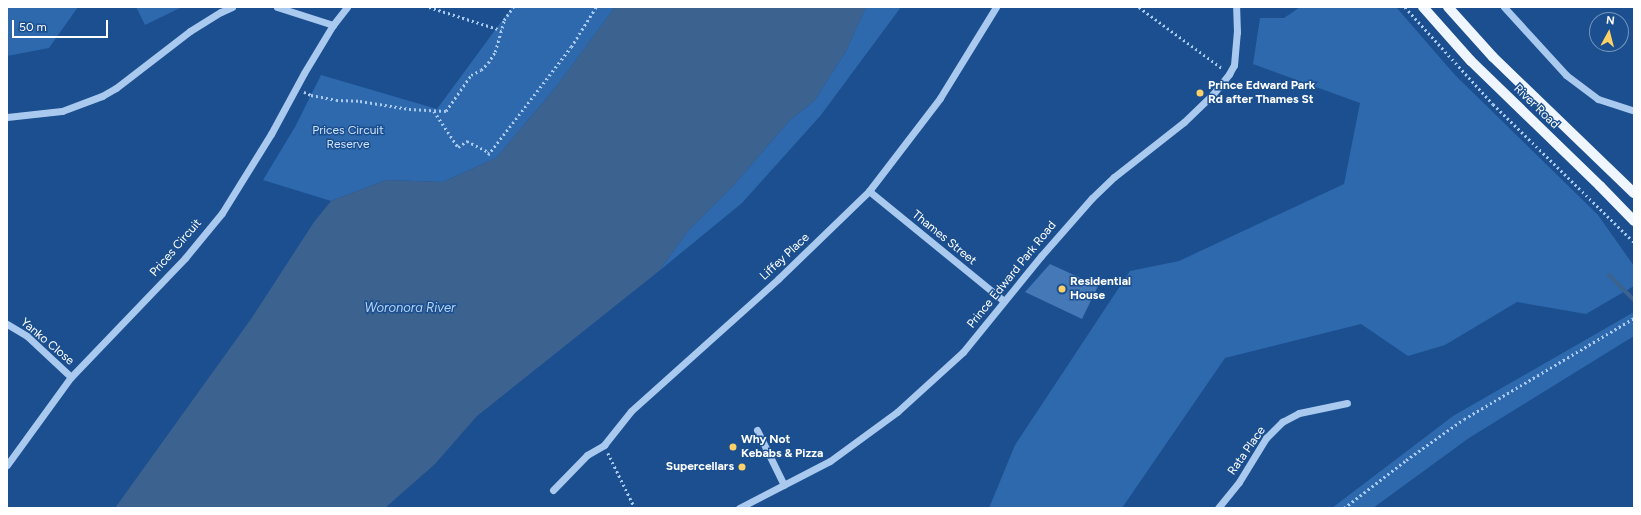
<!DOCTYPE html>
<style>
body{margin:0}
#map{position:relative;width:1641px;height:515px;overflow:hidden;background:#1b4f8f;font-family:Figtree,sans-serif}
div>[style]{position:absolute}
.green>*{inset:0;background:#2e69ad}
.water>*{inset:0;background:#3c6290}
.stream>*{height:4px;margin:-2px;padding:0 2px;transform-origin:2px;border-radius:2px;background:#3c6290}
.building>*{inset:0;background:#4478b7}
.path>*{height:2.5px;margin-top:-1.25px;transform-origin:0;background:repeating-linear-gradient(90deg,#a9c9ee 0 2px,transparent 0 5px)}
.minor>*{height:7px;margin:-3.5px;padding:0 3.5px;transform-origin:3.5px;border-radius:3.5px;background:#a9c9ee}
.major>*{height:10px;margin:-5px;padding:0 5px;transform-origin:5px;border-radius:5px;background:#f0f6ff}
.dots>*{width:11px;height:11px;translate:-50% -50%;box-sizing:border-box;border:2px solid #1b4f8f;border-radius:50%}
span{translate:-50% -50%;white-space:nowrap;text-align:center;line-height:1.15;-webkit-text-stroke:3px #1b4f8f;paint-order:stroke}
.poi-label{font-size:12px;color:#fff;font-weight:700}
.left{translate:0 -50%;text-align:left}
.right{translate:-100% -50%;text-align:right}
.street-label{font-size:12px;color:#fff}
.park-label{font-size:12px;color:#cfe3fa}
.water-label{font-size:13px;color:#b5d3f5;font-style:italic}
.frame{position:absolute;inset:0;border:8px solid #fff;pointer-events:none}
.north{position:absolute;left:1589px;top:12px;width:40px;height:40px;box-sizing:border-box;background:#1b4f8f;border:1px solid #7695bc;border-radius:50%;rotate:7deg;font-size:11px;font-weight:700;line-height:16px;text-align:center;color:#fff}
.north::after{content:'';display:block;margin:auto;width:14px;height:18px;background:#ffd166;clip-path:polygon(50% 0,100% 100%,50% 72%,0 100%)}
.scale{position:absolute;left:12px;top:20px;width:96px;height:18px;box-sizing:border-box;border:2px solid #fff;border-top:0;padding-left:5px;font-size:12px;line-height:14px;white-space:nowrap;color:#fff;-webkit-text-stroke:3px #1b4f8f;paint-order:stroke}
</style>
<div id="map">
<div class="green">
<i style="clip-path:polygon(7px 7px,78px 7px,49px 48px,7px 56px)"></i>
<i style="clip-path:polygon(136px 7px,180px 7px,180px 8px,145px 25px)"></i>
<i style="clip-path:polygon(512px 7px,615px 7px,556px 87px,496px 158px,443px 182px,386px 180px,331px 201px,263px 180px,295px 127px,321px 75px,437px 109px)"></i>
<i style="clip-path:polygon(866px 7px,901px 7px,821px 115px,742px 203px,659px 271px,688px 231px,733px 186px,789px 121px,815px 100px,846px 51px)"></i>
<i style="clip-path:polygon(1300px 7px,1396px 7px,1455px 75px,1598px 215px,1634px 266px,1634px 286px,1586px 314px,1517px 302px,1445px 345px,1408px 356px,1361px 324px,1225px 358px,1122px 508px,989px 508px,1015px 445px,1130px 271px,1179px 261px,1344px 184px,1360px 103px,1253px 64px,1260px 18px,1284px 18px)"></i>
<i style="clip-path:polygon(1634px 312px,1634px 336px,1469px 438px,1373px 508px,1332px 508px,1453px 416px)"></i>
</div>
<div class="water">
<i style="clip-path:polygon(615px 7px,866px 7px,846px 51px,815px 100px,789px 121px,733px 186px,688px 231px,659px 271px,477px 416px,435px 464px,385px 508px,115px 508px,251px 319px,314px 222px,331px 201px,386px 180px,443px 182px,496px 158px,556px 87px)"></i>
</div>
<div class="stream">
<i style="left:1609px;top:275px;width:35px;rotate:45deg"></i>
</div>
<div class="building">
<i style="clip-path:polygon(1050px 264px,1098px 286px,1082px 319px,1025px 292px)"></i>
</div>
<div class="path">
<i style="left:429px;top:7px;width:76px;rotate:17.7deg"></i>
<i style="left:1139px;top:7px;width:104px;rotate:36.4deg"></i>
<i style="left:1405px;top:7px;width:131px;rotate:47.8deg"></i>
<i style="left:1493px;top:104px;width:197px;rotate:44.4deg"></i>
<i style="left:304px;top:92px;width:8px;rotate:23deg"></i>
<i style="left:311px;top:95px;width:25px;rotate:11deg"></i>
<i style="left:336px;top:100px;width:24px;rotate:2deg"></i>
<i style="left:360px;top:101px;width:50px;rotate:9.3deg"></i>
<i style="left:409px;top:109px;width:37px;rotate:3deg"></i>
<i style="left:446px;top:111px;width:44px;rotate:-55.2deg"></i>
<i style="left:471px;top:75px;width:11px;rotate:-27deg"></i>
<i style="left:481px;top:70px;width:10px;rotate:-45deg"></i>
<i style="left:488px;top:63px;width:13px;rotate:-58deg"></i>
<i style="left:495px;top:52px;width:33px;rotate:-74deg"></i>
<i style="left:504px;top:20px;width:16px;rotate:-55deg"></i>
<i style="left:434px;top:111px;width:43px;rotate:56.3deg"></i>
<i style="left:458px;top:147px;width:11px;rotate:-34deg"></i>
<i style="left:467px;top:141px;width:25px;rotate:27deg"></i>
<i style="left:489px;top:152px;width:1px;rotate:135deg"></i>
<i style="left:488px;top:155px;width:136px;rotate:-52.5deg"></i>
<i style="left:571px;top:47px;width:47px;rotate:-58deg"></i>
<i style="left:608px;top:453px;width:61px;rotate:63.9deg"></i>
<i style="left:1344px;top:508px;width:78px;rotate:-37.7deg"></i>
<i style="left:1406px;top:460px;width:71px;rotate:-35.3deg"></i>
<i style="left:1464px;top:419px;width:198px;rotate:-30.7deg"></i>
</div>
<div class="minor">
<i style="left:277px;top:7px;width:59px;rotate:17.8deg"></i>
<i style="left:1504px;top:7px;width:92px;rotate:47.6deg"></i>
<i style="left:1566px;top:75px;width:40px;rotate:37deg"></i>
<i style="left:1598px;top:99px;width:38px;rotate:18deg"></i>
<i style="left:7px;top:117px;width:55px;rotate:-6.2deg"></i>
<i style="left:62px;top:111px;width:43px;rotate:-20.6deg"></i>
<i style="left:102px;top:96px;width:16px;rotate:-30deg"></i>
<i style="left:116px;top:88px;width:93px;rotate:-37.6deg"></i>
<i style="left:190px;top:31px;width:36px;rotate:-32deg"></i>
<i style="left:221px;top:12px;width:12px;rotate:-24deg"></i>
<i style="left:869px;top:191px;width:174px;rotate:39.2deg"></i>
<i style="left:7px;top:324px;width:23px;rotate:31deg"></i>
<i style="left:27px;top:336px;width:60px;rotate:43deg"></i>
<i style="left:757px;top:430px;width:61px;rotate:63.9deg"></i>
<i style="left:7px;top:465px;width:109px;rotate:-54deg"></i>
<i style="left:71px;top:377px;width:165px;rotate:-46.2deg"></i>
<i style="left:185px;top:258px;width:58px;rotate:-50.6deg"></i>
<i style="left:222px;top:213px;width:93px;rotate:-58.2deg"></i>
<i style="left:271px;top:134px;width:69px;rotate:-61.6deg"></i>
<i style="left:304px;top:73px;width:56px;rotate:-58.9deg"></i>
<i style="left:333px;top:25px;width:23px;rotate:-52deg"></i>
<i style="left:553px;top:490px;width:49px;rotate:-45.8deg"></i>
<i style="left:587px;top:455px;width:20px;rotate:-30deg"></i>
<i style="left:604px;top:445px;width:43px;rotate:-51.5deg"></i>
<i style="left:631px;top:411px;width:198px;rotate:-41.9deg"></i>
<i style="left:778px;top:279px;width:127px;rotate:-44deg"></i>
<i style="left:869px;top:191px;width:117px;rotate:-52.6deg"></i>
<i style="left:940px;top:98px;width:107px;rotate:-58.4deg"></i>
<i style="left:739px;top:508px;width:102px;rotate:-27.3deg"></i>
<i style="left:830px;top:461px;width:83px;rotate:-36.2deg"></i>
<i style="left:897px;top:412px;width:89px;rotate:-42.3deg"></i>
<i style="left:963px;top:352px;width:124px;rotate:-50.9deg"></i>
<i style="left:1041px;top:256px;width:77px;rotate:-48.7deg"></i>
<i style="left:1092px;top:198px;width:30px;rotate:-44deg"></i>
<i style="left:1114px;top:177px;width:89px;rotate:-38.2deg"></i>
<i style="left:1184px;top:122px;width:40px;rotate:-44deg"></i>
<i style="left:1213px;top:94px;width:26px;rotate:-51deg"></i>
<i style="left:1229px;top:74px;width:10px;rotate:-61deg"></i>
<i style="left:1234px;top:65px;width:33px;rotate:-85deg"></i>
<i style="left:1237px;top:32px;width:25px;rotate:-92deg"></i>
<i style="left:1218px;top:508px;width:33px;rotate:-51deg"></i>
<i style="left:1239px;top:482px;width:52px;rotate:-58.5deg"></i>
<i style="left:1266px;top:438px;width:23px;rotate:-45deg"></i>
<i style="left:1282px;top:422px;width:19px;rotate:-28deg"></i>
<i style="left:1299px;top:413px;width:49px;rotate:-11.8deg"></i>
</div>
<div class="major">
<i style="left:1423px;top:7px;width:72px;rotate:48.4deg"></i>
<i style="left:1471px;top:61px;width:180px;rotate:44.1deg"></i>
<i style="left:1600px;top:186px;width:49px;rotate:45.8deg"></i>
<i style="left:1448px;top:7px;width:67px;rotate:48deg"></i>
<i style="left:1493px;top:57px;width:196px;rotate:44deg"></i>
</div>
<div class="dots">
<i style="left:1200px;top:93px;background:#ffd166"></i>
<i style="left:1062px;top:289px;background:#ffd166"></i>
<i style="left:733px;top:447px;background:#ffd166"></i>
<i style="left:742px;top:467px;background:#ffd166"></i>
</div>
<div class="poi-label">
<span class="left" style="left:1208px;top:93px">Prince Edward Park<br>Rd after Thames St</span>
<span class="left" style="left:1070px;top:289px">Residential<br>House</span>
<span class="left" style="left:741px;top:447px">Why Not<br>Kebabs &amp; Pizza</span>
<span class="right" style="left:734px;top:467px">Supercellars</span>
</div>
<div class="street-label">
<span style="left:1536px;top:107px;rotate:44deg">River Road</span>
<span style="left:944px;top:238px;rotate:39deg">Thames Street</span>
<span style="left:176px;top:248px;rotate:-49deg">Prices Circuit</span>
<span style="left:785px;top:257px;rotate:-43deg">Liffey Place</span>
<span style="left:1012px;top:275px;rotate:-51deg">Prince Edward Park Road</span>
<span style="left:47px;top:342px;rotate:40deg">Yanko Close</span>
<span style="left:1247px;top:451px;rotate:-55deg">Rata Place</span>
</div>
<div class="park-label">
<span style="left:348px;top:138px">Prices Circuit<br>Reserve</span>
</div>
<div class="water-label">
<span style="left:410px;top:308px">Woronora River</span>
</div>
<div class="frame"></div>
<div class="north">N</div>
<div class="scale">50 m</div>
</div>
